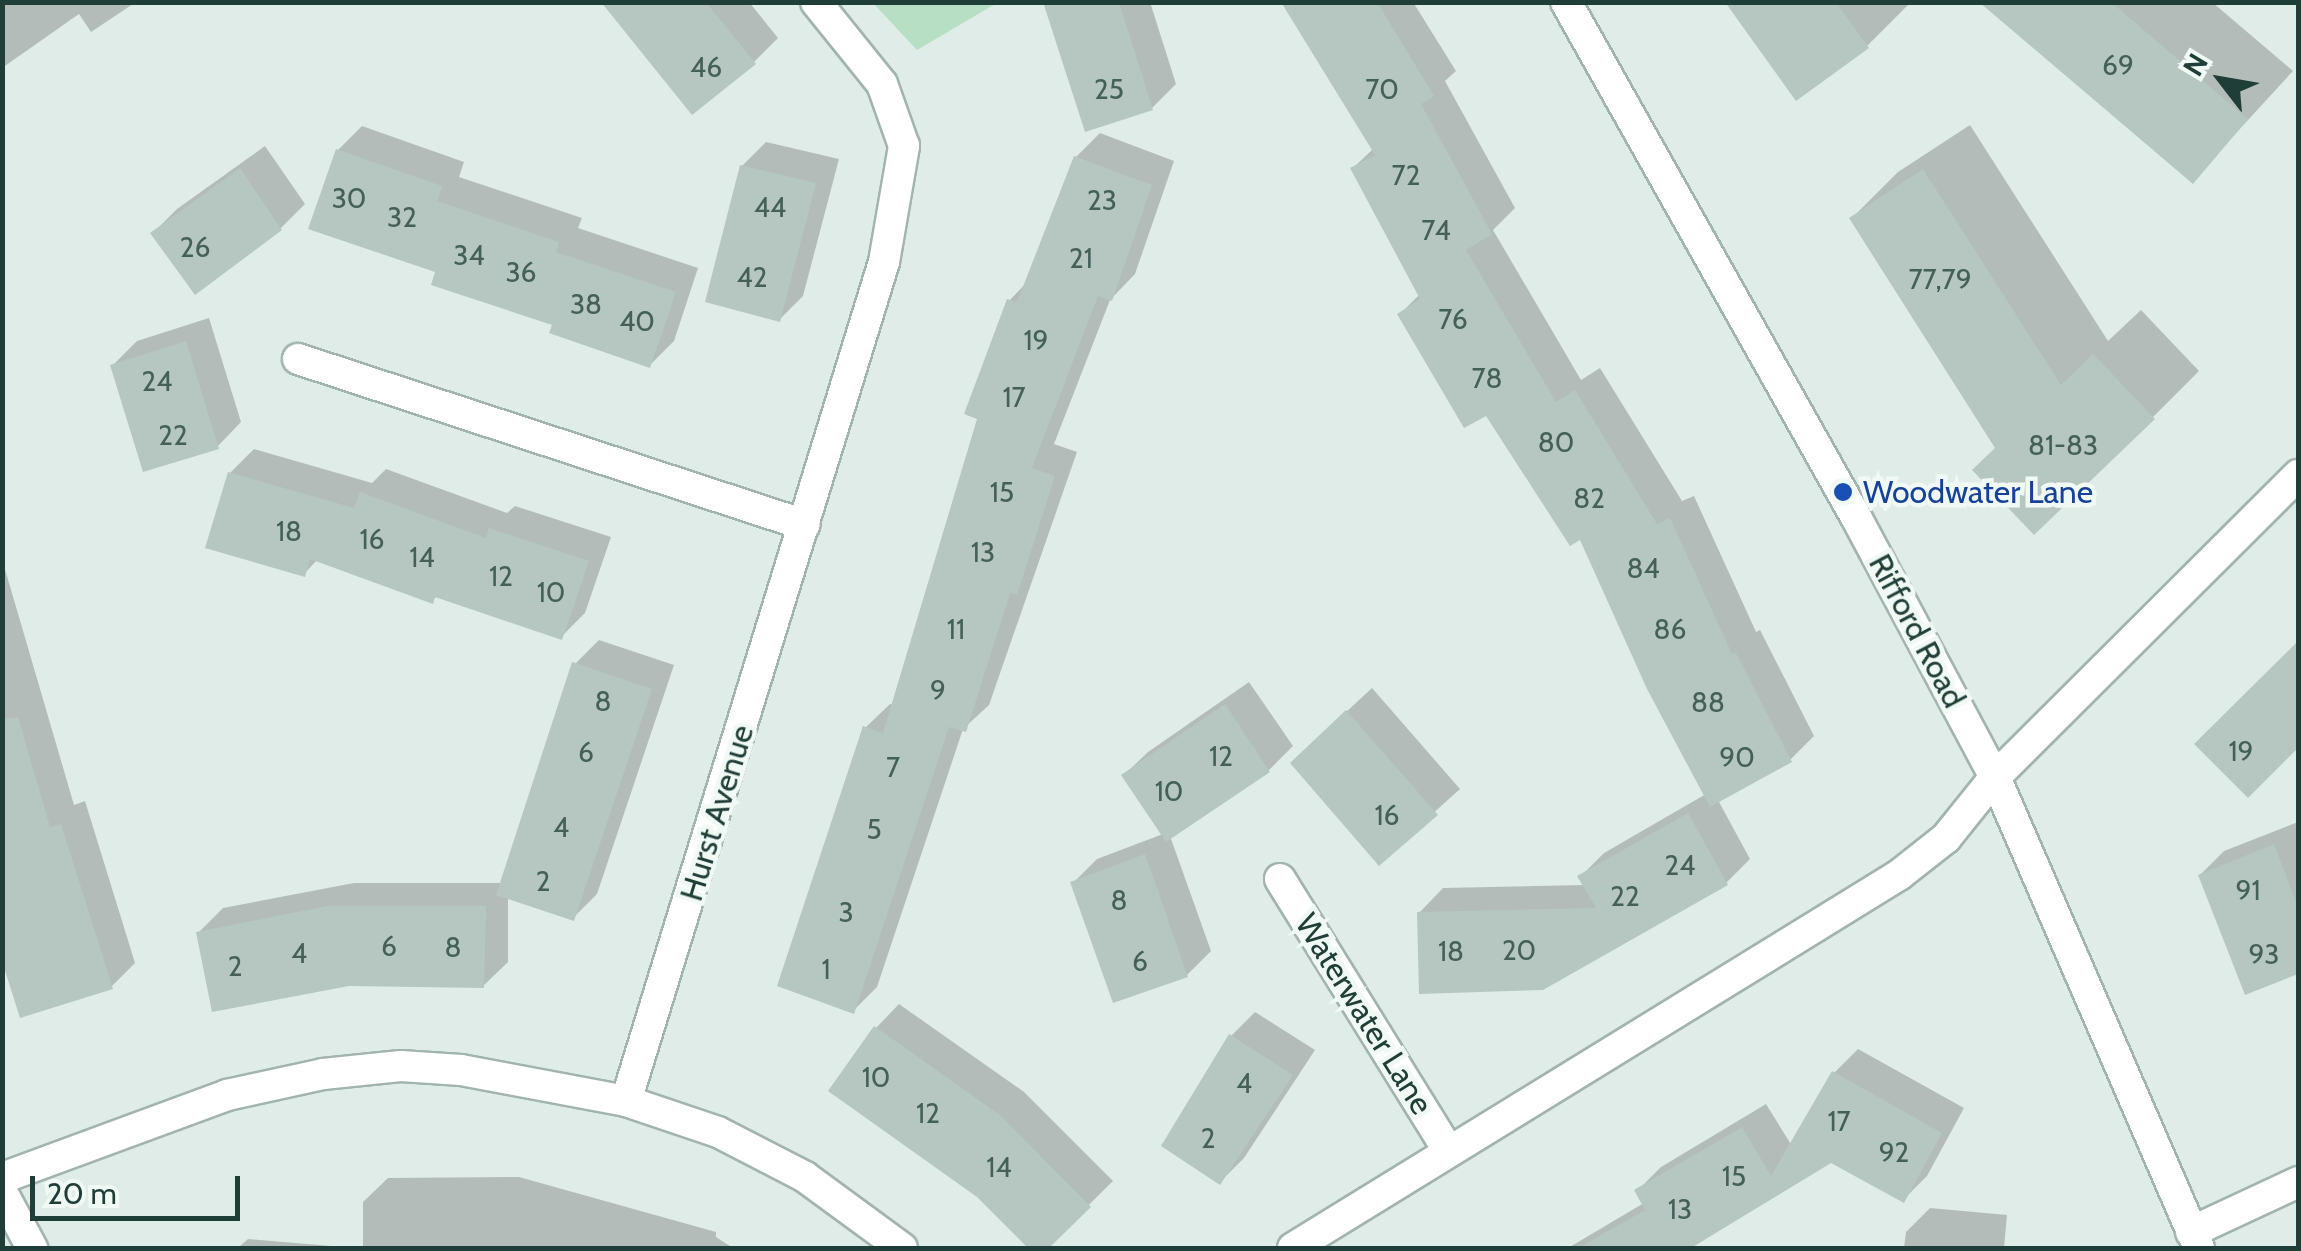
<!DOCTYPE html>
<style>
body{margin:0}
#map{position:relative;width:2301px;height:1251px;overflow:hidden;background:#e0ece7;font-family:Cabin,sans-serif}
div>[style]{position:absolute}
.green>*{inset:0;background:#b7dfc3}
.shadow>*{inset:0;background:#0003}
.building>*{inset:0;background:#b5c7c0}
.roads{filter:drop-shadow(2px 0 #a2b4af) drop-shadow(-2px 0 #a2b4af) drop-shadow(0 2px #a2b4af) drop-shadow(0 -2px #a2b4af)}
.street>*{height:30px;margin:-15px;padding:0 15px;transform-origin:15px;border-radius:15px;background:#fff}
.dots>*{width:28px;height:28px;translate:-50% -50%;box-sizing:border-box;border:5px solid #f1f9f5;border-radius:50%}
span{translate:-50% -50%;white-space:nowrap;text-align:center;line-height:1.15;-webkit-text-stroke:9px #f1f9f5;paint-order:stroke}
.number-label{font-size:28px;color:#446059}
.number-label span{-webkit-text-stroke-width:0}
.transit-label{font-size:32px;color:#164399}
.left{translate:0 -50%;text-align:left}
.street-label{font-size:32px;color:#1f3e37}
.frame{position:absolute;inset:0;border:5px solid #1f3e37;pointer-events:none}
.north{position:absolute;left:2171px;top:30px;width:100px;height:100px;-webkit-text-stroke:8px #f1f9f5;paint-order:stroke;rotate:301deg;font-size:28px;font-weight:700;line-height:40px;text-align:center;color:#1f3e37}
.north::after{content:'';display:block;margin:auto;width:35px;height:45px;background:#1f3e37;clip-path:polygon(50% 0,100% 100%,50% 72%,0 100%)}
.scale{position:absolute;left:30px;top:1176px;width:210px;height:45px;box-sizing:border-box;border:5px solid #1f3e37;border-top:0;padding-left:12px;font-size:30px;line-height:35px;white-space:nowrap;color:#1f3e37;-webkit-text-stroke:8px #f1f9f5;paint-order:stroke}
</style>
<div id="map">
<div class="green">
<i style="clip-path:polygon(873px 3px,997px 3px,917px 50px)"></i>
</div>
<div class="shadow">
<i style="clip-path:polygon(2px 2px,136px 2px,91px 32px,79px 14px,2px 68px)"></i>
<i style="clip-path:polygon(604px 2px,749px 2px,778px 38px,754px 62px)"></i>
<i style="clip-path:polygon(1048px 2px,1150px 2px,1176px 84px,1152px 108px)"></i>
<i style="clip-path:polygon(1288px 2px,1413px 2px,1456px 71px,1445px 81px,1515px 208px,1493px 230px,1581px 380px,1600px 368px,1682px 501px,1694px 496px,1756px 632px,1760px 630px,1814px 736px,1790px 760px,1718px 800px,1750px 859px,1726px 883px,1543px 987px,1419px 913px,1443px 888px,1585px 885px,1580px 877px,1604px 853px,1706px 794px,1581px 536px,1487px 413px,1400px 314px,1420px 294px,1353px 168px,1374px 148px)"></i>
<i style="clip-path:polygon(1728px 2px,1911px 2px,1867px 46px)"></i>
<i style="clip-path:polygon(1983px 2px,2212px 2px,2293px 71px,2192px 181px)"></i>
<i style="clip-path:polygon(1970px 125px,2108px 341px,2141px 310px,2199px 371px,2153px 417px,1998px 448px,1852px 218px,1898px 172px)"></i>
<i style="clip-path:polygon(362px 126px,464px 162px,459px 177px,582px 218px,578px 228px,698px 268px,674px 341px,650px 365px,438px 271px,338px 150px)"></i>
<i style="clip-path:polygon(1100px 133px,1174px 161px,1135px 274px,1110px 300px,1054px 444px,1077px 452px,989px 705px,963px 729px,877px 987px,853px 1011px,865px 728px,890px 704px,894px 705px,980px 417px,1010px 300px,1027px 282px,1076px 157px)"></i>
<i style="clip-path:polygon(766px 142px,839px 159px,803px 296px,779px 320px,742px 166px)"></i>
<i style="clip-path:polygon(265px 146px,305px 204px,281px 228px,195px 291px,153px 233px,177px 209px)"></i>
<i style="clip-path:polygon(209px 318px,241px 422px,217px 447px,113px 365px,137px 341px)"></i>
<i style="clip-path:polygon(254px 449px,372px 483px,386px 469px,507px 513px,515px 506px,611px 537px,585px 613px,561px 637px,438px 595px,432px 601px,318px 559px,304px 574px,230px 473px)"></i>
<i style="clip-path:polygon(2px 559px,74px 805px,85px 801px,135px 963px,111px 987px,2px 953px)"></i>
<i style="clip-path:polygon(599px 640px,674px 665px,597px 894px,573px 918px,508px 897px,508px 962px,483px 986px,199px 932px,223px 908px,354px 883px,502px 883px,575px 664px)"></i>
<i style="clip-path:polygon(2298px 643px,2298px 746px,2248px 794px,2198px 744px)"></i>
<i style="clip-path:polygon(1249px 682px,1293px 746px,1269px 770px,1170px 836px,1211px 951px,1187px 975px,1073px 883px,1097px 859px,1163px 834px,1124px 775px,1148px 752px)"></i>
<i style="clip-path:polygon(1372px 688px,1460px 789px,1379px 862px,1317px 739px)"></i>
<i style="clip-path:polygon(2298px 822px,2298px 971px,2246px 992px,2200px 875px,2224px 851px)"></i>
<i style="clip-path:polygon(899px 1004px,1024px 1092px,1113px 1181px,1045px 1248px,1032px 1248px,978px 1195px,876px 1028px)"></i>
<i style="clip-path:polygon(1255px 1012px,1315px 1050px,1244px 1158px,1220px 1182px,1231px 1036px)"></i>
<i style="clip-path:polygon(1858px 1049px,1964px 1108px,1927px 1176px,1903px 1200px,1831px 1160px,1686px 1248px,1568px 1248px,1644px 1203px,1637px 1191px,1661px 1167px,1766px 1104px,1792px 1146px,1834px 1073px)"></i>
<i style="clip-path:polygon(519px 1177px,716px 1232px,716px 1237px,733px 1248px,363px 1248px,363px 1202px,388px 1178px)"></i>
<i style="clip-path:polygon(1930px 1208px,2007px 1215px,2004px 1248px,1904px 1248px,1906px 1232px)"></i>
<i style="clip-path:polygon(248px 1239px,355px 1248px,238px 1248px)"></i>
</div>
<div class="building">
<i style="clip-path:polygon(601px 2px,706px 2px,756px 64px,692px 115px)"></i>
<i style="clip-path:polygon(1043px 2px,1119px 2px,1153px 110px,1085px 132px)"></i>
<i style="clip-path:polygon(1281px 2px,1377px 2px,1434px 96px,1421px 104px,1492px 234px,1466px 250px,1556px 402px,1575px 390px,1657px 524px,1670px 518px,1732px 654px,1736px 653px,1792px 762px,1710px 807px,1647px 689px,1580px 540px,1570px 546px,1486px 416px,1464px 428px,1397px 314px,1420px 299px,1350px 168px,1375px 155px)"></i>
<i style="clip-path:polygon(1725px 2px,1836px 2px,1869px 48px,1796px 101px)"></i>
<i style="clip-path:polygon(1979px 2px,2111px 2px,2248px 119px,2193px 184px)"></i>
<i style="clip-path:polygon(336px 149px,442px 186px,437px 201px,559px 242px,556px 252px,676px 292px,650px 368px,549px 333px,552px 325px,431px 285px,435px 272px,308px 229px)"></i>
<i style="clip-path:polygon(1074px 156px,1152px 185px,1112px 301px,1098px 296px,1032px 468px,1055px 476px,1017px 595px,1010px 593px,966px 732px,949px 727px,854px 1014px,777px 986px,863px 726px,883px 733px,977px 419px,964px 414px,1007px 299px,1017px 302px)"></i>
<i style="clip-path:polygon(740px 165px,816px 183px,780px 322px,705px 302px)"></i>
<i style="clip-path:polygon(240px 168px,282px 230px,195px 295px,150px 233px)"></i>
<i style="clip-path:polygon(1923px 169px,2061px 385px,2093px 354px,2155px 419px,2034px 535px,1972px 470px,1995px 448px,1849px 218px)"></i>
<i style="clip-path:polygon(186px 341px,219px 449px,143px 472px,110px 365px)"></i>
<i style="clip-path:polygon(228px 472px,354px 508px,360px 492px,486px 538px,489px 528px,589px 561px,562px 640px,435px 597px,433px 604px,310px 559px,305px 577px,205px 548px)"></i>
<i style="clip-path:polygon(2298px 641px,2298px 748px,2248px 798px,2194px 744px)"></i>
<i style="clip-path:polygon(572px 662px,652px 689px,574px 921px,496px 895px)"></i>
<i style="clip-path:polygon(1225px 704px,1270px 772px,1166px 842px,1121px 775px)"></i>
<i style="clip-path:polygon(1346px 710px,1438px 815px,1379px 866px,1290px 763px)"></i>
<i style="clip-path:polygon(18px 717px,50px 827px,61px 824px,113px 989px,20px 1018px,2px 961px,2px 719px)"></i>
<i style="clip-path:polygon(1688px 813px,1728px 885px,1543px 990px,1419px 994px,1417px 912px,1596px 908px,1577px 876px)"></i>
<i style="clip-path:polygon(2274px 844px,2298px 907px,2298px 974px,2245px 995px,2198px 875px)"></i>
<i style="clip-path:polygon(1145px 854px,1188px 977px,1113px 1003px,1070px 882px)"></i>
<i style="clip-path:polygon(328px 906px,486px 906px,484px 988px,349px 986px,212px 1012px,196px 932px)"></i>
<i style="clip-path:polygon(874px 1026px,1000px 1115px,1091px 1207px,1049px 1248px,1028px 1248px,977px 1197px,828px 1091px)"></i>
<i style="clip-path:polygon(1229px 1034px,1293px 1075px,1220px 1185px,1161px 1146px)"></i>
<i style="clip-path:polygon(1832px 1071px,1942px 1133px,1904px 1203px,1831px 1163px,1691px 1248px,1578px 1248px,1645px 1210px,1634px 1190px,1742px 1127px,1771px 1176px)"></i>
</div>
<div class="roads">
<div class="street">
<i style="left:1566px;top:2px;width:591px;rotate:60.62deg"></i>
<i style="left:1856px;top:517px;width:295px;rotate:61.9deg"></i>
<i style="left:1995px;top:777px;width:513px;rotate:66.58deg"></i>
<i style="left:298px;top:359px;width:533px;rotate:18.13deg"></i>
<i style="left:1280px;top:879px;width:319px;rotate:58.2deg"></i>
<i style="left:626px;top:1101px;width:878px;rotate:-72.91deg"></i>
<i style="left:884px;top:262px;width:118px;rotate:-80.2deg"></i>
<i style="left:904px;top:146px;width:66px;rotate:-109.5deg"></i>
<i style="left:882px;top:84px;width:105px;rotate:-128.8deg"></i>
<i style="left:2px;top:1178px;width:240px;rotate:-20.2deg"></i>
<i style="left:227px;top:1095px;width:98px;rotate:-12.3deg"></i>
<i style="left:323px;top:1074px;width:78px;rotate:-5.9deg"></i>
<i style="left:401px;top:1066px;width:60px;rotate:3.8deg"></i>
<i style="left:461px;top:1070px;width:168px;rotate:10.6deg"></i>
<i style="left:626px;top:1101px;width:97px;rotate:18.6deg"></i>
<i style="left:718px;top:1132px;width:98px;rotate:27.3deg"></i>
<i style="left:805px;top:1177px;width:120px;rotate:36.2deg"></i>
<i style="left:2px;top:1192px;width:64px;rotate:61.8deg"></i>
<i style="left:2191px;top:1232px;width:118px;rotate:-25deg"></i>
<i style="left:1293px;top:1248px;width:712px;rotate:-31.61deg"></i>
<i style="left:1899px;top:875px;width:60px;rotate:-38.2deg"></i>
<i style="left:1946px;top:838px;width:78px;rotate:-51.2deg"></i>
<i style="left:1995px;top:777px;width:428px;rotate:-44.9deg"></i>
</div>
</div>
<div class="dots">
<i style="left:1843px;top:492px;background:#1a4fb4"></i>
</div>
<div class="number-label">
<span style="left:2118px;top:65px">69</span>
<span style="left:706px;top:67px">46</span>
<span style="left:1109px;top:89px">25</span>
<span style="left:1382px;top:89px">70</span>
<span style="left:1406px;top:175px">72</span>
<span style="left:349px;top:198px">30</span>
<span style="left:1102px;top:200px">23</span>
<span style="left:770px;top:207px">44</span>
<span style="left:402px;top:217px">32</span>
<span style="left:1436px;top:230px">74</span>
<span style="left:195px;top:247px">26</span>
<span style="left:469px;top:255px">34</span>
<span style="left:1081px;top:258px">21</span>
<span style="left:521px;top:272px">36</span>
<span style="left:752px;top:277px">42</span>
<span style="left:1940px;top:279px">77,79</span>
<span style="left:586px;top:304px">38</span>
<span style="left:1453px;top:319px">76</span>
<span style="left:637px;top:321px">40</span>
<span style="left:1036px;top:340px">19</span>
<span style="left:1487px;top:378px">78</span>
<span style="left:157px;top:381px">24</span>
<span style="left:1014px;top:397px">17</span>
<span style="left:173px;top:435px">22</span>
<span style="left:1556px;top:442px">80</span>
<span style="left:2063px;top:445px">81-83</span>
<span style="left:1002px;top:492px">15</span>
<span style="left:1589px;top:498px">82</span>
<span style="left:289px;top:531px">18</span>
<span style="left:372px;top:539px">16</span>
<span style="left:983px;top:552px">13</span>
<span style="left:422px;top:557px">14</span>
<span style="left:1643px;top:568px">84</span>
<span style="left:501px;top:576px">12</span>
<span style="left:551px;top:592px">10</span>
<span style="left:956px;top:629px">11</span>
<span style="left:1670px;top:629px">86</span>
<span style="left:938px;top:690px">9</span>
<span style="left:603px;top:701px">8</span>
<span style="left:1708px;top:702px">88</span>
<span style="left:2241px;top:751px">19</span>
<span style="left:586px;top:752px">6</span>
<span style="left:1221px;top:756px">12</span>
<span style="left:1737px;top:757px">90</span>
<span style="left:893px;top:767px">7</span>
<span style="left:1169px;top:791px">10</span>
<span style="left:1387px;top:815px">16</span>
<span style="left:561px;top:827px">4</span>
<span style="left:874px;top:829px">5</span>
<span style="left:1680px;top:865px">24</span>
<span style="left:543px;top:881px">2</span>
<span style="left:2248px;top:890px">91</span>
<span style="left:1625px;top:896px">22</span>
<span style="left:1119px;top:900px">8</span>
<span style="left:846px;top:912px">3</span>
<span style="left:389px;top:946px">6</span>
<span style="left:453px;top:947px">8</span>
<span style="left:1519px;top:950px">20</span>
<span style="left:1451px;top:951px">18</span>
<span style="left:299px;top:953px">4</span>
<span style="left:2264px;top:954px">93</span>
<span style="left:1140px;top:961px">6</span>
<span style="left:235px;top:966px">2</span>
<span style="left:826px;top:969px">1</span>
<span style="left:876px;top:1077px">10</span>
<span style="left:1244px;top:1083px">4</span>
<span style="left:928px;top:1113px">12</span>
<span style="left:1839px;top:1121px">17</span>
<span style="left:1208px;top:1138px">2</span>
<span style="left:1894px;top:1152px">92</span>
<span style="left:999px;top:1167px">14</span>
<span style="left:1734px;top:1176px">15</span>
<span style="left:1680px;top:1209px">13</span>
</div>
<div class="transit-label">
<span class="left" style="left:1863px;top:492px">Woodwater Lane</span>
</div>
<div class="street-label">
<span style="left:1917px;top:631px;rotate:62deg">Rifford Road</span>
<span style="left:717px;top:813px;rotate:-73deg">Hurst Avenue</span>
<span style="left:1364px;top:1014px;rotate:58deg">Waterwater Lane</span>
</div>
<div class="frame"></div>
<div class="north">N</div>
<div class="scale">20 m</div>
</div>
